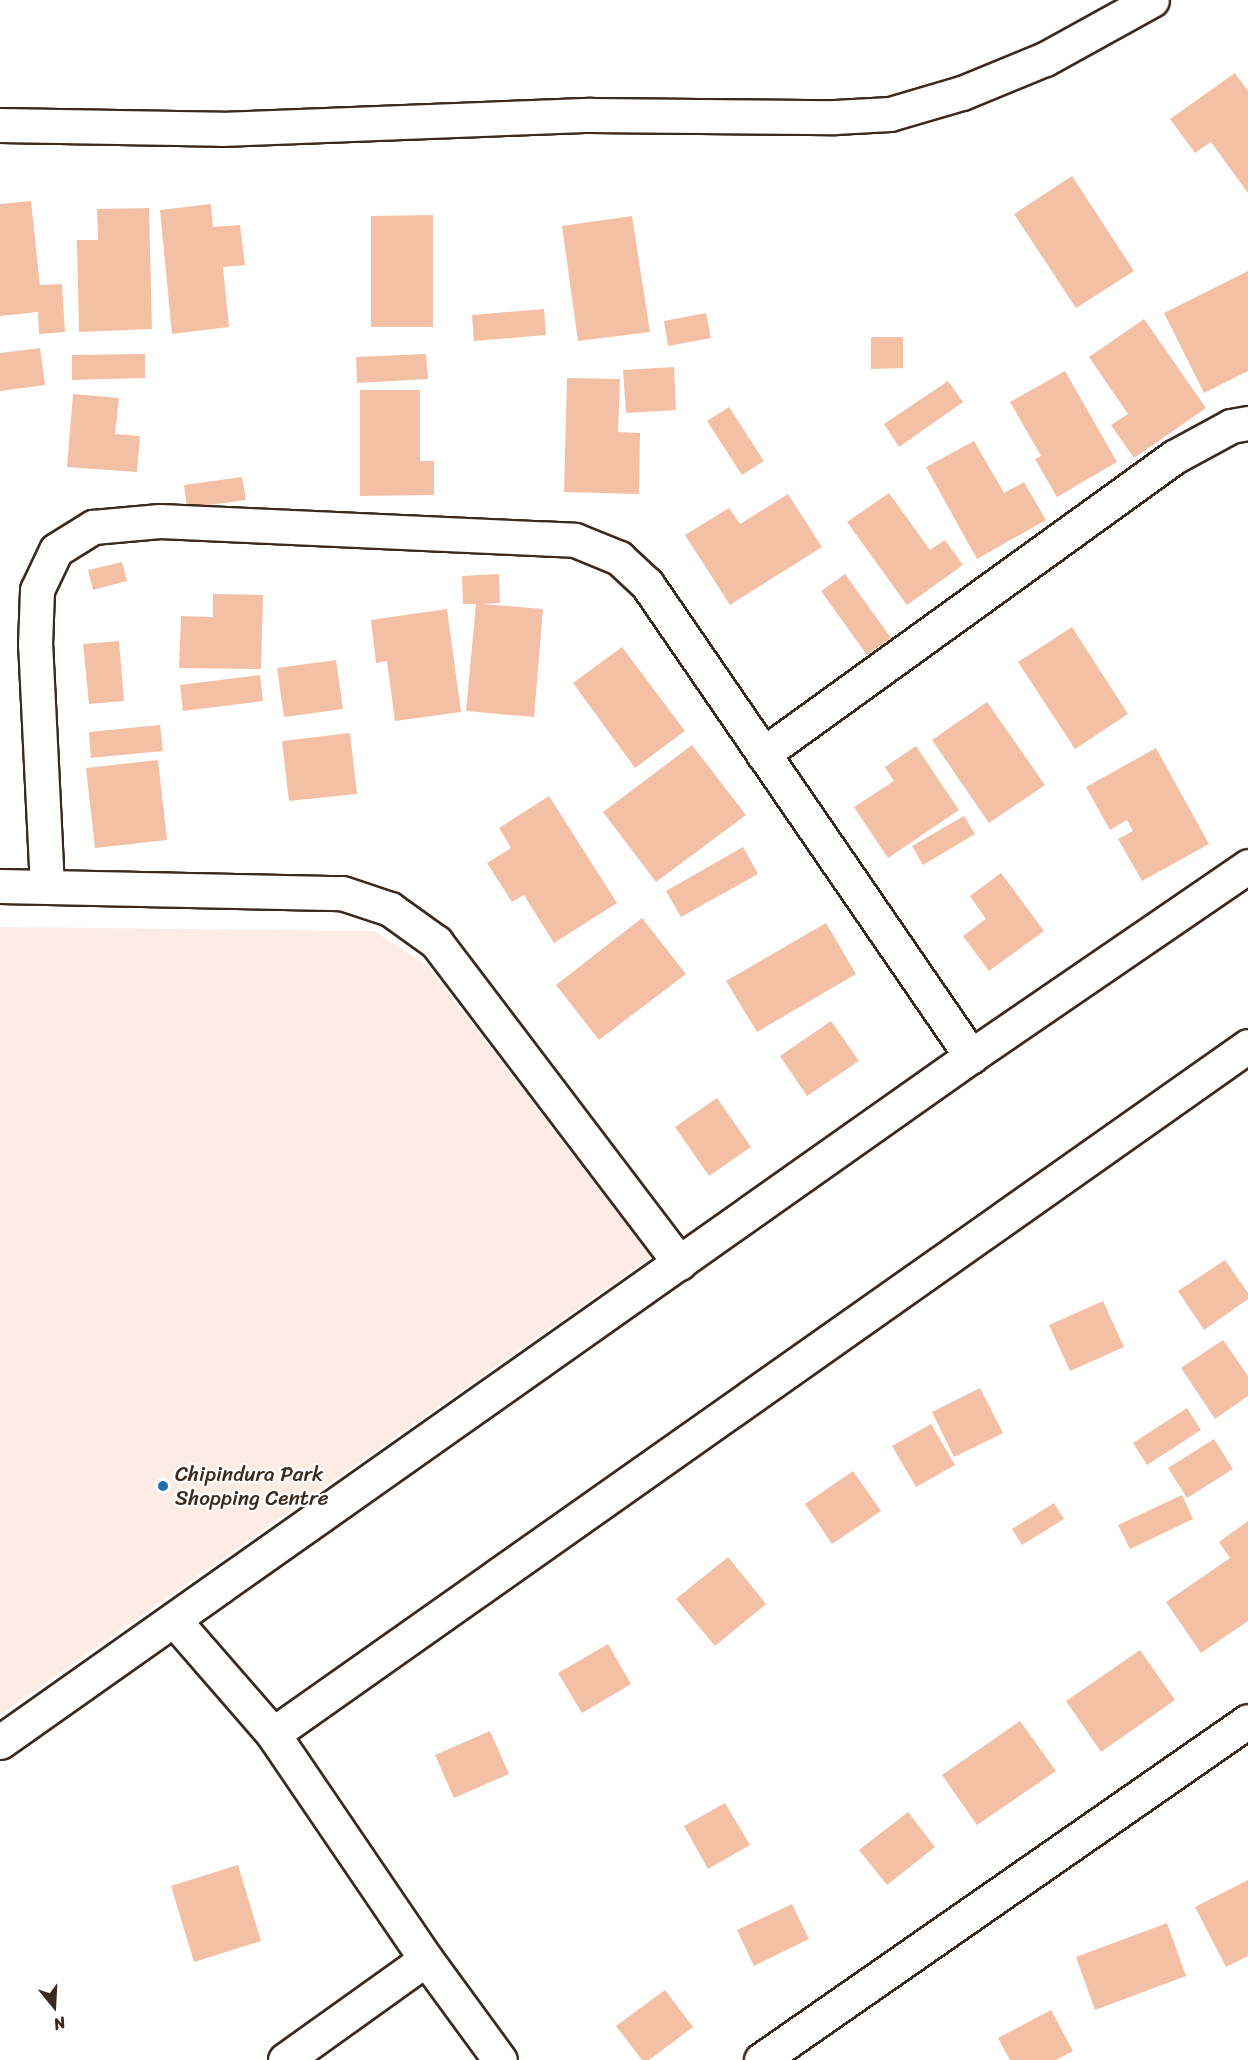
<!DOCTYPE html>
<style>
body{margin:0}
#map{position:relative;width:1248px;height:2060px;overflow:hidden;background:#fff;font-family:Sriracha,sans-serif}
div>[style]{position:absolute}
.built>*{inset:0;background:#fcece4}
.building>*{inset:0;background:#f4c0a5}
.roads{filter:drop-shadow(2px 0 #3b2a1e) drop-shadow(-2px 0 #3b2a1e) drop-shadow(0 2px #3b2a1e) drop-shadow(0 -2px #3b2a1e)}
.minor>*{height:33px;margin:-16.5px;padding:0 16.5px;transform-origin:16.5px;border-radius:16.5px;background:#fff}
.dots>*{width:16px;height:16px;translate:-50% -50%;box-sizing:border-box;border:3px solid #fff;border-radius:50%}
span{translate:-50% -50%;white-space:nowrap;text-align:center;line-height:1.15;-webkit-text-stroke:4.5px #fff;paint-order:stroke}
.poi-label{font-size:21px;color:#3b2a1e}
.left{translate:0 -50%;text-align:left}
.north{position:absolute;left:24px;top:1976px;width:60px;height:60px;-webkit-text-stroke:4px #fff;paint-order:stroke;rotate:162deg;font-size:16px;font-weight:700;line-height:24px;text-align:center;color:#3b2a1e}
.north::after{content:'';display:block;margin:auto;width:21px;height:27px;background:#3b2a1e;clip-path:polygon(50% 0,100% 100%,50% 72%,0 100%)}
</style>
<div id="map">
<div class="built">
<i style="clip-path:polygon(0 927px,374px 931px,427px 965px,651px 1257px,0 1715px)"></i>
</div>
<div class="building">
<i style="clip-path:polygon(1235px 73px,1248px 91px,1248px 193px,1211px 142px,1195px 153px,1170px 119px)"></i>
<i style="clip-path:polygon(1072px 176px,1134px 271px,1076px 308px,1014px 214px)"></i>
<i style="clip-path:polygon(31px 201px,40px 285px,62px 284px,65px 332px,39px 334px,38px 312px,0 316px,0 204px)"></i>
<i style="clip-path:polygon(211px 204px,213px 227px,240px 225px,245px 265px,223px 267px,229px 327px,172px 334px,160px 210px)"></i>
<i style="clip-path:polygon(149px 208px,152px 329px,79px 332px,77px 240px,98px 240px,97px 209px)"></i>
<i style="clip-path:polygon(433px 215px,433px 327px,371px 327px,371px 216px)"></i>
<i style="clip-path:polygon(632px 216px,650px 332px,578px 341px,562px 226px)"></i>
<i style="clip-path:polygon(1248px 271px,1248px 371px,1204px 393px,1164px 313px)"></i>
<i style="clip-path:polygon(544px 309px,546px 335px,474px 341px,472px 315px)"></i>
<i style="clip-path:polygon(706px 313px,711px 338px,668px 346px,664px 321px)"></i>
<i style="clip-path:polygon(1144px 319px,1206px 408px,1134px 458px,1111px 425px,1128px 414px,1089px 357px)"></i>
<i style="clip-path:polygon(871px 337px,903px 337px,903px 368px,871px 369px)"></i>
<i style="clip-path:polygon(40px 348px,45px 385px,0 391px,0 353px)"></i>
<i style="clip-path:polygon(145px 354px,145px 378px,72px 380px,72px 355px)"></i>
<i style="clip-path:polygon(426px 354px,428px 379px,357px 383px,356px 357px)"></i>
<i style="clip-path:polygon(674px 367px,676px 410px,626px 413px,623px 370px)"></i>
<i style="clip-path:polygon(1065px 371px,1117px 462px,1057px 497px,1035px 459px,1041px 456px,1010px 402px)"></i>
<i style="clip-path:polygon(567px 378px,620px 379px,618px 432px,640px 433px,639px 494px,564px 492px)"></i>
<i style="clip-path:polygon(948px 381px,963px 402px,899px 447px,884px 424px)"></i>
<i style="clip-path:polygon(360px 390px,420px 390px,420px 461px,434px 461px,434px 495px,360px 496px)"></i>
<i style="clip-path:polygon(73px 394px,119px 398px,115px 434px,140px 436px,137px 472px,67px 467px)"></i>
<i style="clip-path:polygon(729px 407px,764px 461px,742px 475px,707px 421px)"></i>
<i style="clip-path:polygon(974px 441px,1004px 493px,1024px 482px,1046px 520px,977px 559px,926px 467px)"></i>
<i style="clip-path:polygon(242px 477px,246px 500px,187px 508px,184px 485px)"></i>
<i style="clip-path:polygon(889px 493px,930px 550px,945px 540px,963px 565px,907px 605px,847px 522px)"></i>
<i style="clip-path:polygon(788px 494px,822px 547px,730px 605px,685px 535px,729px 508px,740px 524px)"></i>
<i style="clip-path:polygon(122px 562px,127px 581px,93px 590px,88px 570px)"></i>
<i style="clip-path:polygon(499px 574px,500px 603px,483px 604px,543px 609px,534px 717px,466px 711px,476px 604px,463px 604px,462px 576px)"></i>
<i style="clip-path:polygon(845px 574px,891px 638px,867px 655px,821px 591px)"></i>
<i style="clip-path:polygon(213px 594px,263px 595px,261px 669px,179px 668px,181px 616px,213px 617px)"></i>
<i style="clip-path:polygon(447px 609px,461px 712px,395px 721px,387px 661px,376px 663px,371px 620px)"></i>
<i style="clip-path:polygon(1072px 627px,1128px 714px,1075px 749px,1018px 662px)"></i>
<i style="clip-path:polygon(119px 641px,124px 701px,89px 704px,83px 644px)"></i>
<i style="clip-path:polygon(622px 647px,685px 731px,635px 768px,573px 683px)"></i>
<i style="clip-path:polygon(336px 660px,343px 709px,284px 717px,277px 668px)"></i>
<i style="clip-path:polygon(260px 675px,263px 701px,183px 711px,180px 685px)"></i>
<i style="clip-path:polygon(987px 702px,1045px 785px,989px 823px,932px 740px)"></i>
<i style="clip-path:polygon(160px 725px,163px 751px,91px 758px,89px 732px)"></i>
<i style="clip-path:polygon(350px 733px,357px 794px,289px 801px,282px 741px)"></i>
<i style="clip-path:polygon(692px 745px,746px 815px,656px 882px,603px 812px)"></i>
<i style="clip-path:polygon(916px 746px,959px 810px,888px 858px,854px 807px,894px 781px,885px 767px)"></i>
<i style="clip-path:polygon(1156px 748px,1209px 844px,1142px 881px,1118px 839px,1133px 831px,1127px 820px,1110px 830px,1086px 787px)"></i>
<i style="clip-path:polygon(158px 760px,167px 840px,95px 848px,86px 768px)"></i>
<i style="clip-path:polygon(549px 796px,617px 903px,554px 943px,524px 895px,512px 902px,487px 863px,511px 848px,499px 828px)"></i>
<i style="clip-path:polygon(964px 816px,975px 834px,923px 865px,912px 846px)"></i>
<i style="clip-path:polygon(743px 847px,758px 874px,681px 917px,666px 891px)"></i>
<i style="clip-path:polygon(1001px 873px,1044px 931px,989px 971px,963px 936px,986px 919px,970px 896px)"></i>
<i style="clip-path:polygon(642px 918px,686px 974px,599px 1040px,556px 985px)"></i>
<i style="clip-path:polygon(826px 923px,856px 974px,757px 1032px,726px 981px)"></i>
<i style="clip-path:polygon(831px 1021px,859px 1061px,807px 1096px,780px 1056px)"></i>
<i style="clip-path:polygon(717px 1098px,751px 1147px,709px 1176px,675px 1127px)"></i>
<i style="clip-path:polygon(1225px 1260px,1248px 1293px,1248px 1299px,1204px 1330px,1178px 1291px)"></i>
<i style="clip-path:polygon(1103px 1301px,1124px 1347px,1070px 1371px,1049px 1325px)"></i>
<i style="clip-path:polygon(1223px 1340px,1248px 1376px,1248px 1396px,1215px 1419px,1181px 1368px)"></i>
<i style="clip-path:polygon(980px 1388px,1003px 1433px,954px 1457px,932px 1412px)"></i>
<i style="clip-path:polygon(1187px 1408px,1201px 1430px,1147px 1465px,1133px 1443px)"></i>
<i style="clip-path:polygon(931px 1424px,955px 1465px,916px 1487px,892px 1446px)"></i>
<i style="clip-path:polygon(1214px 1439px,1233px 1469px,1187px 1498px,1168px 1468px)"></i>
<i style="clip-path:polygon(853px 1471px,881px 1511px,832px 1544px,805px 1504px)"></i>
<i style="clip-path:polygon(1182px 1495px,1193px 1519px,1130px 1549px,1118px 1525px)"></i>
<i style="clip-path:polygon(1054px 1503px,1064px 1519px,1022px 1545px,1012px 1529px)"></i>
<i style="clip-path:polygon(1248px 1521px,1248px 1621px,1201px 1653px,1166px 1602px,1230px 1558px,1219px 1542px)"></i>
<i style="clip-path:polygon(728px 1557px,766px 1604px,715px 1646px,676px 1599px)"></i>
<i style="clip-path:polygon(608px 1644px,631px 1684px,582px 1713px,558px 1673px)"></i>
<i style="clip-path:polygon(1140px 1650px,1175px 1700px,1101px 1752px,1066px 1701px)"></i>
<i style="clip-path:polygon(1020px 1721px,1056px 1771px,977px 1825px,942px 1775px)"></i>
<i style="clip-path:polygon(490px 1731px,509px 1774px,454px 1798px,435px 1755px)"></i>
<i style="clip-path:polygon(725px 1803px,750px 1845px,708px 1869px,684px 1826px)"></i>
<i style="clip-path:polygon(908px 1812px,935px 1847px,887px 1885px,859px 1850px)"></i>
<i style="clip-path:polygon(238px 1865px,261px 1941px,194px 1962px,171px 1886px)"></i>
<i style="clip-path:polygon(1248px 1880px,1248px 1956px,1226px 1967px,1195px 1907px)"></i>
<i style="clip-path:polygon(792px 1904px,809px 1939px,754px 1966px,737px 1930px)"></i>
<i style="clip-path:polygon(1167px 1923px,1186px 1976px,1095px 2010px,1076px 1957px)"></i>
<i style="clip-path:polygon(665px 1990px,693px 2027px,649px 2060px,642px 2060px,616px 2026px)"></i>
<i style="clip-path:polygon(1051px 2010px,1073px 2051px,1056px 2060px,1010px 2060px,998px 2038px)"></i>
</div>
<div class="roads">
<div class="minor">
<i style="left:0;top:125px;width:221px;rotate:1deg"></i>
<i style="left:221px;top:129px;width:370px;rotate:-2.2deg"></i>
<i style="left:591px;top:115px;width:244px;rotate:0.5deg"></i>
<i style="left:835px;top:117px;width:55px;rotate:-3.1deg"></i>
<i style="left:890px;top:114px;width:75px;rotate:-16.3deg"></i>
<i style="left:962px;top:93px;width:90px;rotate:-22.3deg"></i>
<i style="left:1045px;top:59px;width:122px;rotate:-28.9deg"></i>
<i style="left:763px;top:754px;width:507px;rotate:-35.85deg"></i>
<i style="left:1174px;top:457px;width:65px;rotate:-28.5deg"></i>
<i style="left:1231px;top:426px;width:17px;rotate:-10deg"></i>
<i style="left:0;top:886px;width:342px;rotate:1.2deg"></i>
<i style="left:342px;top:893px;width:51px;rotate:18.4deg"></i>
<i style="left:390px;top:909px;width:57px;rotate:35.7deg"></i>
<i style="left:436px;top:942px;width:403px;rotate:52.8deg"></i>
<i style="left:47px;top:887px;width:242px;rotate:-92.8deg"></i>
<i style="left:35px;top:645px;width:55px;rotate:-87.9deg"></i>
<i style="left:37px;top:590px;width:44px;rotate:-64.6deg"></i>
<i style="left:56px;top:550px;width:44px;rotate:-31.9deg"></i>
<i style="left:93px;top:527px;width:67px;rotate:-5.1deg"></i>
<i style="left:160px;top:521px;width:415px;rotate:2.6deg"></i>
<i style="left:575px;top:540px;width:48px;rotate:22.2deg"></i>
<i style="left:619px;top:558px;width:38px;rotate:43deg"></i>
<i style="left:647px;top:584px;width:573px;rotate:55.53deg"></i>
<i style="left:174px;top:1620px;width:151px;rotate:49deg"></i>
<i style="left:273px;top:1734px;width:272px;rotate:55.8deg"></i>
<i style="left:426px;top:1959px;width:125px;rotate:53.8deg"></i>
<i style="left:273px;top:1734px;width:1193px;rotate:-35.21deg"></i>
<i style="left:0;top:1742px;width:1189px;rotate:-35.24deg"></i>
<i style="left:971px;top:1056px;width:336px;rotate:-34.4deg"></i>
<i style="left:285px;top:2060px;width:173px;rotate:-35.6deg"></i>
<i style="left:761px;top:2060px;width:593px;rotate:-34.84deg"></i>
</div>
</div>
<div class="dots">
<i style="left:163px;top:1486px;background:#1f6fb2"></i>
</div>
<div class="poi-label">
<span class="left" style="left:175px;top:1486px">Chipindura Park<br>Shopping Centre</span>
</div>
<div class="north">N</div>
</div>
